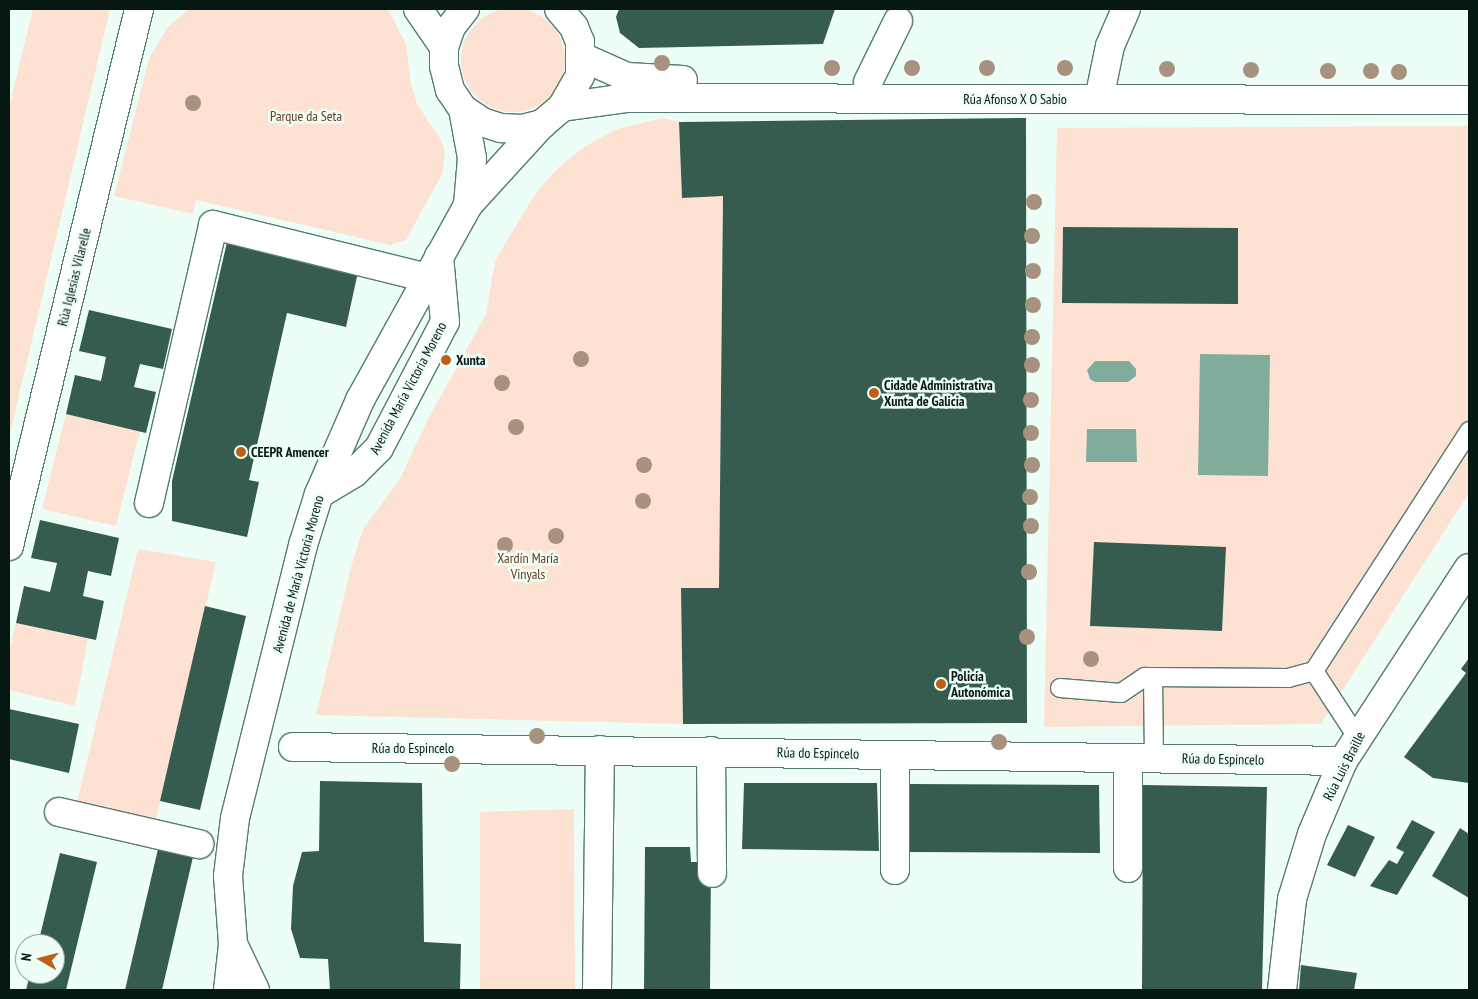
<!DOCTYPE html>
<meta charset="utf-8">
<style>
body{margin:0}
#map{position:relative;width:1478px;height:999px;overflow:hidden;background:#edfef7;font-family:"PT Sans Narrow",sans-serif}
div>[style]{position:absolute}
.green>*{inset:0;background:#fde2d4}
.round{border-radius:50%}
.water>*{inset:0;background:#80ac9c}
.building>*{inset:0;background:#365c4f}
.roads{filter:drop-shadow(1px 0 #557c6e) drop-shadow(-1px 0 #557c6e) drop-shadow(0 1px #557c6e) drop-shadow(0 -1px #557c6e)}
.lane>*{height:18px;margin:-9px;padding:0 9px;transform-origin:9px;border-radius:9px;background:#fff}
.street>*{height:28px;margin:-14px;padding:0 14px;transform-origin:14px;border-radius:14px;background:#fff}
.highway>*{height:28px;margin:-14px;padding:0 14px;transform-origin:14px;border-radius:14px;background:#fff}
.trees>*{width:16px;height:16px;margin:-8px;border-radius:50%;background:#a6927e}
.dots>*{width:14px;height:14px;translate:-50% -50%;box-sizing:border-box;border:2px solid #edfef7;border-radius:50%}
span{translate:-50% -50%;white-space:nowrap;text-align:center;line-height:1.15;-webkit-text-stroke:5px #edfef7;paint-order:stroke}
.street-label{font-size:14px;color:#071712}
.park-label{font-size:14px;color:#6b391b}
.poi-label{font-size:14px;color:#071712;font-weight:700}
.left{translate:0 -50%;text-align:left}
.frame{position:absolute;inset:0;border:10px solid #071712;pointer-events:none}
.north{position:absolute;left:15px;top:934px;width:50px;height:50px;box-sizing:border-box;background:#edfef7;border:1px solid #91a29b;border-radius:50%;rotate:278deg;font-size:14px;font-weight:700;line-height:20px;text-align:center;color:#071712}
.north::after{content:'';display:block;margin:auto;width:18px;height:22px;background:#be5d1c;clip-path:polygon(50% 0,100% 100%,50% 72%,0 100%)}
</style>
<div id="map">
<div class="green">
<i class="round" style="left:461px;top:8px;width:104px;height:104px"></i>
<i style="clip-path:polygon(33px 9px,110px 9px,9px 438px,9px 108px)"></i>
<i style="clip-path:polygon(188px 9px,385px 9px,389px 11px,406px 44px,411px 84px,417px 104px,441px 140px,445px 154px,442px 174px,406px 240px,390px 245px,196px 200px,193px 214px,114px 196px,149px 59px,167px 28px)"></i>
<i style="clip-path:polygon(663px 118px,679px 122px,682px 198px,723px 196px,719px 588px,681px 588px,683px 724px,316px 715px,351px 567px,363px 529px,400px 479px,427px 421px,486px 314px,495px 262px,506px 242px,537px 191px,559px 167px,584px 147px,617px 129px)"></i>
<i style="clip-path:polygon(1469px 126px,1469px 493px,1321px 724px,1044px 727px,1057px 128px)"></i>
<i style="clip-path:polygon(66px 414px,140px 431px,116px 526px,42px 509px)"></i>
<i style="clip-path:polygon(138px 549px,216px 562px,153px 832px,74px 815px)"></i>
<i style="clip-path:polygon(16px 623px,88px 639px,75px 706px,9px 690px,9px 652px)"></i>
<i style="clip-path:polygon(574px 809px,575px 990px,480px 990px,480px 812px)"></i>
</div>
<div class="water">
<i style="clip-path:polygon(1200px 354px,1270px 355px,1268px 476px,1198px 475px)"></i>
<i style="clip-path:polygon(1095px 361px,1129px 361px,1136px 369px,1136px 376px,1128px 382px,1095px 382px,1090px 379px,1087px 370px)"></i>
<i style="clip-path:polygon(1087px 429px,1136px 429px,1137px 462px,1086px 462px)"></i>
</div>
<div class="building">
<i style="clip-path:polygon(619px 9px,835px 9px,823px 44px,639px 48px,620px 33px,616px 17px)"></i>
<i style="clip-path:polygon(1026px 118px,1027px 723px,683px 724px,681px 588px,719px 588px,723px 196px,682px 198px,679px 122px)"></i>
<i style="clip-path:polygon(1063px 227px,1238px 228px,1238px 304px,1062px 303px)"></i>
<i style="clip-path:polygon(227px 242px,358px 272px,346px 327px,287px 313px,249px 480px,259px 482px,247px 537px,172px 521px,172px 481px)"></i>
<i style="clip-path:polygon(89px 310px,172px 329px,163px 369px,140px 364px,134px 387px,156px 392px,146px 433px,66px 414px,75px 375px,101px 381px,106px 357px,79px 351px)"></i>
<i style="clip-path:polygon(40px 520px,119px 538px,111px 576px,88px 571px,83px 596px,104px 601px,96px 640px,16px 623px,24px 586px,50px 592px,57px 563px,31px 558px)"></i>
<i style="clip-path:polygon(1094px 542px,1226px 547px,1222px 631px,1090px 626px)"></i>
<i style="clip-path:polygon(205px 606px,246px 616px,200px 810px,160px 801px)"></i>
<i style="clip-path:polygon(1469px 658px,1469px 783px,1433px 778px,1404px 757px,1466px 673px,1461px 669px)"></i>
<i style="clip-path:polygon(9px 709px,79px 724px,69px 773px,9px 759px)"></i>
<i style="clip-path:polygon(320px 781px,422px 783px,424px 942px,461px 944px,460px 990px,330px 990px,328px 959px,300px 958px,291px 929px,293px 886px,302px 852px,319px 851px)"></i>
<i style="clip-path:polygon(744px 783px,877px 783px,879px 851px,742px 849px)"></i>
<i style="clip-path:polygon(908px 784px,1099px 785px,1100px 853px,906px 852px)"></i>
<i style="clip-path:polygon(1143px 785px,1267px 787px,1262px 990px,1142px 990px)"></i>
<i style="clip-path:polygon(1412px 820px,1435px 832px,1397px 895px,1370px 886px,1389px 860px,1397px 864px,1404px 852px,1396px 848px)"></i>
<i style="clip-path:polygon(1348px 825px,1375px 837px,1355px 877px,1327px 865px)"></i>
<i style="clip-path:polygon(1460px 828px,1469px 834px,1469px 898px,1432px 876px)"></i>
<i style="clip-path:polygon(645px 847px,690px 847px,691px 862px,711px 862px,710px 990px,644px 990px)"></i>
<i style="clip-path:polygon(158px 849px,193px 857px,162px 990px,125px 990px)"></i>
<i style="clip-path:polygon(60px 853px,97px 862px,66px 990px,26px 990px,30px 974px,55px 974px,55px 944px,38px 944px)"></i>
<i style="clip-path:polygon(1301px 965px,1357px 973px,1354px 990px,1299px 990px)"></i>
</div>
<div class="roads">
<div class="lane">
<i style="left:1314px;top:671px;width:79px;rotate:56.9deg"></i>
<i style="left:1153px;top:677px;width:81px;rotate:89.3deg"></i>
<i style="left:1060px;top:688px;width:61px;rotate:4.7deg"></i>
<i style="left:1121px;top:693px;width:29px;rotate:-34deg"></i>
<i style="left:1145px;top:677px;width:143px;rotate:0.4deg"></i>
<i style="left:1288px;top:678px;width:27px;rotate:-15deg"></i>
<i style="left:1314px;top:671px;width:286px;rotate:-57.1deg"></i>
</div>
<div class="street">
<i style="left:418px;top:9px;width:46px;rotate:55.6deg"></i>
<i style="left:582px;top:57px;width:49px;rotate:24deg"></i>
<i style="left:627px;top:77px;width:56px;rotate:3.1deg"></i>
<i style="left:868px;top:82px;width:68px;rotate:-63.8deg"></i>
<i style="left:1099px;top:99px;width:54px;rotate:-78.3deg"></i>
<i style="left:1110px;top:46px;width:40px;rotate:-66.6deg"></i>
<i style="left:562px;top:107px;width:66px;rotate:-7.9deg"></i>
<i style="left:627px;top:98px;width:842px;rotate:0.14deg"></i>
<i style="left:319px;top:494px;width:41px;rotate:-31deg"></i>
<i style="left:354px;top:473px;width:35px;rotate:-45deg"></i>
<i style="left:379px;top:448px;width:142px;rotate:-62.4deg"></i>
<i style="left:445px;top:322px;width:66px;rotate:-95.2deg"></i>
<i style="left:149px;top:503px;width:285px;rotate:-77deg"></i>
<i style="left:213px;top:225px;width:220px;rotate:13.9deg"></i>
<i style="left:9px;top:546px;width:553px;rotate:-76.39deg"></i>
<i style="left:293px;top:747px;width:1050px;rotate:0.76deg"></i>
<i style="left:711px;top:751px;width:122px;rotate:89.5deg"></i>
<i style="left:1128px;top:758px;width:110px;rotate:90deg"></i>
<i style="left:59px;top:812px;width:144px;rotate:12.9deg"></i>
<i style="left:895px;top:870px;width:115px;rotate:-90deg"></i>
<i style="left:597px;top:990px;width:240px;rotate:-89.3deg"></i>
<i style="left:1282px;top:990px;width:92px;rotate:-83.7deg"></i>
<i style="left:1292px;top:899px;width:68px;rotate:-72.9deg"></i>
<i style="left:1312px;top:834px;width:79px;rotate:-67deg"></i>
<i style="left:1343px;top:761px;width:230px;rotate:-56.9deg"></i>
</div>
<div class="highway">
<i style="left:465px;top:9px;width:23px;rotate:128deg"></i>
<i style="left:451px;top:27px;width:21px;rotate:109deg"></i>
<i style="left:444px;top:47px;width:19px;rotate:90deg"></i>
<i style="left:444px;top:66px;width:25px;rotate:76deg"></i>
<i style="left:450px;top:90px;width:23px;rotate:56deg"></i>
<i style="left:463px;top:109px;width:23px;rotate:34deg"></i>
<i style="left:482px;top:122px;width:20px;rotate:18deg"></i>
<i style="left:501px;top:128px;width:21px;rotate:3deg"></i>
<i style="left:522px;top:129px;width:21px;rotate:-14deg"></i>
<i style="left:542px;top:124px;width:26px;rotate:-40deg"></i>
<i style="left:562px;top:107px;width:36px;rotate:-60deg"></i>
<i style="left:580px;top:76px;width:34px;rotate:-90deg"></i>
<i style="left:580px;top:42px;width:16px;rotate:-112deg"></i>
<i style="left:574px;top:27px;width:23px;rotate:-130deg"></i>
<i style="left:463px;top:109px;width:50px;rotate:79.6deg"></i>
<i style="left:472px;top:158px;width:47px;rotate:94.9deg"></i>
<i style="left:233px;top:944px;width:51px;rotate:64.4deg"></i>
<i style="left:228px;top:990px;width:46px;rotate:-83.8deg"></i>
<i style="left:233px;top:944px;width:68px;rotate:-94.2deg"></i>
<i style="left:228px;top:876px;width:58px;rotate:-83.1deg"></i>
<i style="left:235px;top:818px;width:281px;rotate:-76deg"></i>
<i style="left:303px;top:545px;width:53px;rotate:-72.6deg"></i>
<i style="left:319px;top:494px;width:103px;rotate:-66.4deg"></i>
<i style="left:360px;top:400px;width:223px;rotate:-61deg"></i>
<i style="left:468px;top:205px;width:110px;rotate:-47.6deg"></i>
</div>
</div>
<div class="trees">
<i style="left:662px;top:63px"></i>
<i style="left:832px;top:68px"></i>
<i style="left:912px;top:68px"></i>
<i style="left:987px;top:68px"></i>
<i style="left:1065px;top:68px"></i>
<i style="left:1167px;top:69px"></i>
<i style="left:1251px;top:70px"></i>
<i style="left:1328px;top:71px"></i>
<i style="left:1371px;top:71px"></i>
<i style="left:1399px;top:72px"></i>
<i style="left:193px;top:103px"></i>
<i style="left:1034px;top:202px"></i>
<i style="left:1032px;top:236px"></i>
<i style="left:1033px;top:271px"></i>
<i style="left:1033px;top:305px"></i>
<i style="left:1032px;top:337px"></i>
<i style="left:581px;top:359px"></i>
<i style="left:1032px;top:365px"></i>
<i style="left:502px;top:383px"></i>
<i style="left:1031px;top:400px"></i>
<i style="left:516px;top:427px"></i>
<i style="left:1031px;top:433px"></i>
<i style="left:644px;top:465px"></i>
<i style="left:1032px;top:465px"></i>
<i style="left:1030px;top:497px"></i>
<i style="left:643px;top:501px"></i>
<i style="left:1031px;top:526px"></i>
<i style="left:556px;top:536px"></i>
<i style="left:505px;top:545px"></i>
<i style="left:1029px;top:572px"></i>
<i style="left:1027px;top:637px"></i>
<i style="left:1091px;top:659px"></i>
<i style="left:537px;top:736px"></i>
<i style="left:999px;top:742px"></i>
<i style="left:452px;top:764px"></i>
</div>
<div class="dots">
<i style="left:446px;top:360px;background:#be5d1c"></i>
<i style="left:874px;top:393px;background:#be5d1c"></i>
<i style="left:241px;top:452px;background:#be5d1c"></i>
<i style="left:941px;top:684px;background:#be5d1c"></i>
</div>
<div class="street-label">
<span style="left:1015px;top:99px">Rúa Afonso X O Sabio</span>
<span style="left:74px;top:277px;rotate:-76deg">Rúa Iglesias Vilarelle</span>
<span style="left:408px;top:388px;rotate:-62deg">Avenida María Victoria Moreno</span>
<span style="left:298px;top:574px;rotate:-75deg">Avenida de María Victoria Moreno</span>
<span style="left:413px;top:748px">Rúa do Espincelo</span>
<span style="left:818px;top:753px;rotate:1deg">Rúa do Espincelo</span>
<span style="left:1223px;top:759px;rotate:1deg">Rúa do Espincelo</span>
<span style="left:1344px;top:766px;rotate:-63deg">Rúa Luis Braille</span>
</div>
<div class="park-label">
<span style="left:306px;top:116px">Parque da Seta</span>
<span style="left:528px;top:566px">Xardín María<br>Vinyals</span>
</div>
<div class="poi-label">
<span class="left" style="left:456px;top:360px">Xunta</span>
<span class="left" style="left:884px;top:393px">Cidade Administrativa<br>Xunta de Galicia</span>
<span class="left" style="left:251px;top:452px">CEEPR Amencer</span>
<span class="left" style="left:951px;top:684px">Policía<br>Autonómica</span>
</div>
<div class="frame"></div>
<div class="north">N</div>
</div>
